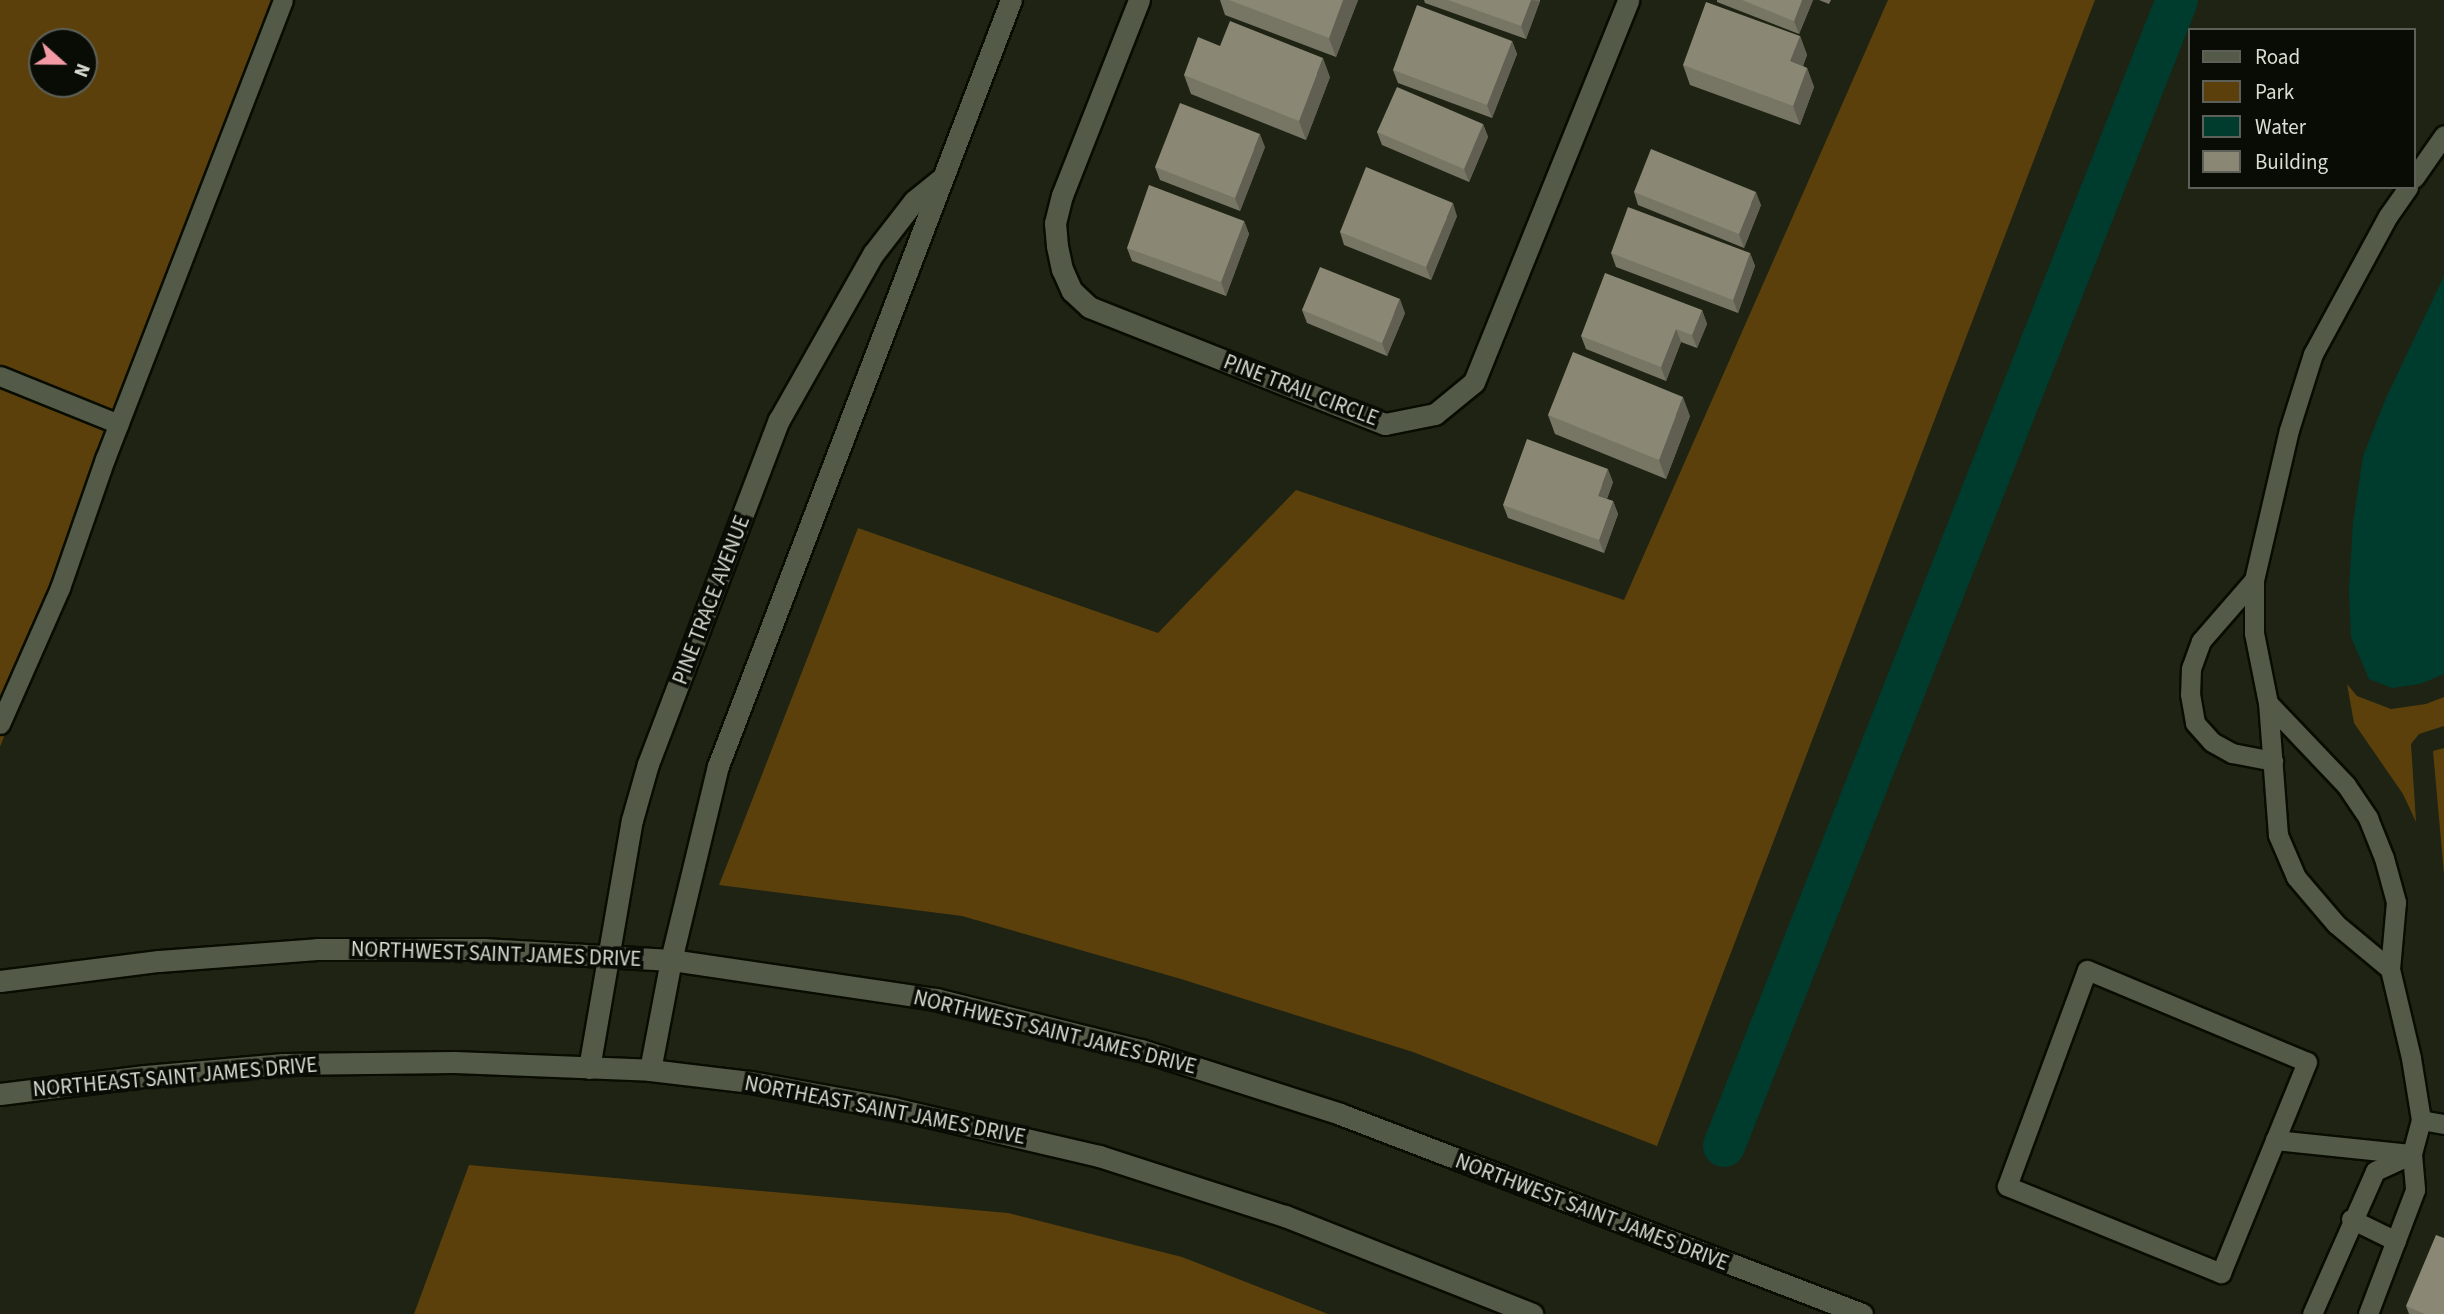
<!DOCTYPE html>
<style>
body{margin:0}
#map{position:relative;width:2444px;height:1314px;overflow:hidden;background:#1e2313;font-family:"Source Sans 3",sans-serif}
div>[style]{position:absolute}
.green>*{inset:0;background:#5b400c}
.water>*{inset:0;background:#003c2d}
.canal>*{height:42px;margin:-21px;padding:0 21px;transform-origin:21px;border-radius:21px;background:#003c2d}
.roads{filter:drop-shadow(2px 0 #080c01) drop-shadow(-2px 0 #080c01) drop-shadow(0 2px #080c01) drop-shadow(0 -2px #080c01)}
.lane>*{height:19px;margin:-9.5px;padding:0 9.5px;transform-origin:9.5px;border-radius:9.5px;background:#545a48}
.street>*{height:21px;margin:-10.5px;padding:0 10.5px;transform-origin:10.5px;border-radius:10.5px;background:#545a48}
.secondary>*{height:21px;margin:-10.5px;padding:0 10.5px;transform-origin:10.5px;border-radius:10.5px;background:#545a48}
.wall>*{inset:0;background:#777564}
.shaded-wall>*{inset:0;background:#615f51}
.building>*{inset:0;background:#8a8874}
span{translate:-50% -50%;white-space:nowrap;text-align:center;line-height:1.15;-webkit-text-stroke:7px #090c05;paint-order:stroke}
.street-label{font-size:21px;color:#daded4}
.legend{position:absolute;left:2188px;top:28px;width:228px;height:161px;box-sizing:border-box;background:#090c05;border:2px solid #5d6058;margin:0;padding:9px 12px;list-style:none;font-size:21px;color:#daded4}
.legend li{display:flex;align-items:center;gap:14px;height:35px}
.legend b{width:35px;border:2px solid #5d6058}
.north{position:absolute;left:28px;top:28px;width:70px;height:70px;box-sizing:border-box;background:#090c05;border:2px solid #5d6058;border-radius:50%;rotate:111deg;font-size:19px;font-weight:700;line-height:28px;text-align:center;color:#daded4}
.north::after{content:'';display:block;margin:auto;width:24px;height:32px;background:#f49aa5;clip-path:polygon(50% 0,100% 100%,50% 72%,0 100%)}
</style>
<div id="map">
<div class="green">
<i style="clip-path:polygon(evenodd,0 0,288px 0,0 747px,0 0,42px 42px,84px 42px,84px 84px,42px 84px,42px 42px)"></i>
<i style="clip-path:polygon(1888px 0,2095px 0,1657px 1146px,1413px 1052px,1181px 979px,962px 916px,719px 885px,858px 528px,1158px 633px,1296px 490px,1624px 600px)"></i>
<i style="clip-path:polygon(2347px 684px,2357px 696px,2391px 709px,2426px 704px,2444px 697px,2444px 726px,2419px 734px,2411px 744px,2416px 822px,2403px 794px,2354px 723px)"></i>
<i style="clip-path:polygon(2444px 748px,2444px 874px,2433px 751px)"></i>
<i style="clip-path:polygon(469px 1165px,1008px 1213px,1182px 1257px,1328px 1314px,414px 1314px)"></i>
</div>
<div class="water">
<i style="clip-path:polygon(2444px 276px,2444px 674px,2420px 684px,2392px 688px,2369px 679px,2351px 637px,2349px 589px,2353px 523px,2363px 456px,2386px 398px)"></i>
</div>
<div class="canal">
<i style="left:1724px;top:1146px;width:1232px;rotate:-68.43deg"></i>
</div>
<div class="roads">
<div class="lane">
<i style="left:2414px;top:178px;width:52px;rotate:-55.1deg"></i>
<i style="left:0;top:376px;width:128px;rotate:22deg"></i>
<i style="left:2254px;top:580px;width:81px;rotate:131deg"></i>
<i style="left:2201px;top:641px;width:29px;rotate:110deg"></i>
<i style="left:2191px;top:668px;width:26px;rotate:92deg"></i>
<i style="left:2190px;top:694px;width:29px;rotate:80deg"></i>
<i style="left:2195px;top:723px;width:25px;rotate:48deg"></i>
<i style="left:2212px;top:742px;width:23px;rotate:29deg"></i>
<i style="left:2232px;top:753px;width:42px;rotate:11deg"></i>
<i style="left:2268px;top:703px;width:113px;rotate:46.4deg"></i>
<i style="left:2346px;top:785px;width:40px;rotate:56deg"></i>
<i style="left:2368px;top:818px;width:43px;rotate:68.2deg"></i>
<i style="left:2384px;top:858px;width:46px;rotate:74.7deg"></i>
<i style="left:2396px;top:902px;width:67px;rotate:95.1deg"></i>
<i style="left:2390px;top:969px;width:91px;rotate:76.7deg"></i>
<i style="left:2411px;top:1058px;width:63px;rotate:80.8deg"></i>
<i style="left:2421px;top:1120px;width:35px;rotate:105deg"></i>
<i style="left:2412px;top:1154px;width:36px;rotate:85deg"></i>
<i style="left:2415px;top:1190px;width:133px;rotate:110.8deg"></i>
<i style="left:0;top:724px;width:149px;rotate:-66.2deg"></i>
<i style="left:60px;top:588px;width:137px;rotate:-70.8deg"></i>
<i style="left:105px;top:459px;width:492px;rotate:-68.8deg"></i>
<i style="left:2390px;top:969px;width:70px;rotate:-140.2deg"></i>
<i style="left:2336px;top:924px;width:62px;rotate:-130.4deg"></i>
<i style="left:2296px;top:877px;width:46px;rotate:-113.2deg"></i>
<i style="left:2278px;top:835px;width:132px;rotate:-94.3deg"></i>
<i style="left:2268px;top:703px;width:71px;rotate:-101.3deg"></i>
<i style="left:2254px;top:633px;width:53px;rotate:-90deg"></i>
<i style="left:2254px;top:580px;width:154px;rotate:-76.9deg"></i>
<i style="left:2289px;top:430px;width:80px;rotate:-72.5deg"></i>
<i style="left:2313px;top:354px;width:157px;rotate:-61.5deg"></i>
<i style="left:2388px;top:216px;width:35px;rotate:-55deg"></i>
<i style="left:2087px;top:970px;width:238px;rotate:22.7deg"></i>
<i style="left:2307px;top:1062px;width:228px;rotate:112.2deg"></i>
<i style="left:2221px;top:1273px;width:231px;rotate:-157.9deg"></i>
<i style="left:2007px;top:1186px;width:230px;rotate:-69.7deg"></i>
<i style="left:2421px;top:1120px;width:23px;rotate:10deg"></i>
<i style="left:2275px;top:1140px;width:136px;rotate:5.9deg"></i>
<i style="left:2351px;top:1219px;width:50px;rotate:26.1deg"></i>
<i style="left:2312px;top:1314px;width:156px;rotate:-66.2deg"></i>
<i style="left:2375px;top:1171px;width:41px;rotate:-24.7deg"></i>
</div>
<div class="street">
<i style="left:1139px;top:0;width:210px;rotate:111.5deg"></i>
<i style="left:1062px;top:195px;width:29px;rotate:104deg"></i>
<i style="left:1055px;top:223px;width:23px;rotate:85deg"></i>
<i style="left:1057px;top:246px;width:24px;rotate:78deg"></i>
<i style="left:1062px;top:269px;width:24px;rotate:66deg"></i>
<i style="left:1072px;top:291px;width:23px;rotate:43deg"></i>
<i style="left:1089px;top:307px;width:318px;rotate:21.6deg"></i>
<i style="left:1385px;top:424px;width:51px;rotate:-11.3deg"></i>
<i style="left:1435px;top:414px;width:50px;rotate:-39.4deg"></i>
<i style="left:1474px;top:382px;width:412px;rotate:-68deg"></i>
<i style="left:589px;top:1068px;width:252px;rotate:-80.2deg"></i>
<i style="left:632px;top:820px;width:58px;rotate:-74.1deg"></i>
<i style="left:648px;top:764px;width:368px;rotate:-69.2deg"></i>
<i style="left:779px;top:420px;width:191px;rotate:-60.5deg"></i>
<i style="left:873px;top:254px;width:67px;rotate:-52.3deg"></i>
<i style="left:914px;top:201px;width:33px;rotate:-39deg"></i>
<i style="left:650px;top:1070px;width:112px;rotate:-79.2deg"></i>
<i style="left:671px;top:960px;width:200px;rotate:-76.4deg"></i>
<i style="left:718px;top:766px;width:820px;rotate:-69.07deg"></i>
</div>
<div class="secondary">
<i style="left:0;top:981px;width:160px;rotate:-7.2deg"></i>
<i style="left:159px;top:961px;width:158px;rotate:-4.3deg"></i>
<i style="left:317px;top:949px;width:167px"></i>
<i style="left:484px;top:949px;width:187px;rotate:3.4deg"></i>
<i style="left:671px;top:960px;width:268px;rotate:8.4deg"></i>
<i style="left:936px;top:999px;width:211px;rotate:14deg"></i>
<i style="left:1141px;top:1050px;width:209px;rotate:17.8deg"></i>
<i style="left:1340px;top:1114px;width:559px;rotate:20.96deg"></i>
<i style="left:0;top:1094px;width:146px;rotate:-7.1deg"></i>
<i style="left:145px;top:1076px;width:139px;rotate:-5deg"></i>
<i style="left:283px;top:1064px;width:171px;rotate:-0.7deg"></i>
<i style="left:454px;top:1062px;width:196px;rotate:2.3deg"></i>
<i style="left:650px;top:1070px;width:102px;rotate:6.8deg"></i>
<i style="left:751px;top:1082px;width:144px;rotate:10.4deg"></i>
<i style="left:893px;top:1108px;width:212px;rotate:13.1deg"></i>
<i style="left:1099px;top:1156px;width:195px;rotate:17.9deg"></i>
<i style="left:1285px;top:1216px;width:266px;rotate:21.6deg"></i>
</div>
</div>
<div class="wall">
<i style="clip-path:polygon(1220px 0,1358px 0,1336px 57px,1225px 15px)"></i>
<i style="clip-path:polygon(1424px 0,1540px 0,1540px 1px,1526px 39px,1425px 3px)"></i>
<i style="clip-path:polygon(1717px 0,1813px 0,1799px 34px,1717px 2px)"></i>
<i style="clip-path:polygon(1819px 0,1831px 0,1829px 4px)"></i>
<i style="clip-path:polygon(1800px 36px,1807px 55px,1803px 66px,1807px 68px,1814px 87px,1800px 125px,1690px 85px,1683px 65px)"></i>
<i style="clip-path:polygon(1512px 41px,1517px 54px,1492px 118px,1398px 83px,1393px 70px)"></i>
<i style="clip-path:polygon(1220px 46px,1330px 77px,1306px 140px,1191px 94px,1184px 75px)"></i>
<i style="clip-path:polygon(1483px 124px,1488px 137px,1469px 182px,1382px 145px,1377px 132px)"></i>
<i style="clip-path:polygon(1265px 147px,1240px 211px,1160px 180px,1155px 167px)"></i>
<i style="clip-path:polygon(1634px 192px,1761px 205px,1744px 248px,1638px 205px)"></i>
<i style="clip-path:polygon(1457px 216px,1431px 280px,1344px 245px,1340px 232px)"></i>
<i style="clip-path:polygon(1244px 221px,1249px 234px,1226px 296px,1132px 261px,1127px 248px)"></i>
<i style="clip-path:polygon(1611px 253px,1750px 253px,1755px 266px,1738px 313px,1616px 267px)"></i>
<i style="clip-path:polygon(1302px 310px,1405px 313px,1387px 356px,1307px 323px)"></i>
<i style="clip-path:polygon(1702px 310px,1707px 324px,1697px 348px,1681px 342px,1666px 381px,1586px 349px,1581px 336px)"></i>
<i style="clip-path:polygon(1548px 415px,1690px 416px,1666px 479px,1555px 434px)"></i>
<i style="clip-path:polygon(1613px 482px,1607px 499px,1613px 501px,1618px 514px,1604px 553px,1508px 518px,1503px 505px)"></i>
<i style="clip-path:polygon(2406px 1306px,2444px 1314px,2409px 1314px)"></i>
</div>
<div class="shaded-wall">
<i style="clip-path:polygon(1343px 0,1358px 0,1336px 57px,1329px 38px)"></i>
<i style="clip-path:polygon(1531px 0,1540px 1px,1526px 39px,1521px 26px)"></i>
<i style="clip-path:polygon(1802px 0,1813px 0,1799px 34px,1794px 21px)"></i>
<i style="clip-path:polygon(1800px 36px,1807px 55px,1797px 81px,1790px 61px)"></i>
<i style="clip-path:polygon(1512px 41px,1517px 54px,1492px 118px,1487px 105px)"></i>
<i style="clip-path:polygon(1323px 58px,1330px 77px,1306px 140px,1299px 121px)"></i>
<i style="clip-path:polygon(1807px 68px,1814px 87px,1800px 125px,1793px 106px)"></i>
<i style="clip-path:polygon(1483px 124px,1488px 137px,1469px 182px,1464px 169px)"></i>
<i style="clip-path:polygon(1260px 134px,1265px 147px,1240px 211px,1235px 198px)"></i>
<i style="clip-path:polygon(1756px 192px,1761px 205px,1744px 248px,1739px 234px)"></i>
<i style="clip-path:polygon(1453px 203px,1457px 216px,1431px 280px,1426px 267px)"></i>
<i style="clip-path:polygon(1244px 221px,1249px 234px,1226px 296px,1221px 282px)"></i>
<i style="clip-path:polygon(1750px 253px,1755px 266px,1738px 313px,1733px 300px)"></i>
<i style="clip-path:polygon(1400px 299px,1405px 313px,1387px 356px,1382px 343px)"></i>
<i style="clip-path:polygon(1702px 310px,1707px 324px,1697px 348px,1692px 335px)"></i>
<i style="clip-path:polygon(1676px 329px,1681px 342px,1666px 381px,1661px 367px)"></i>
<i style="clip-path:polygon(1683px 397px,1690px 416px,1666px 479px,1659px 460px)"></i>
<i style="clip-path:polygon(1608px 469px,1613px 482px,1603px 509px,1598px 496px)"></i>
<i style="clip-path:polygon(1613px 501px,1618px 514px,1604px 553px,1599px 540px)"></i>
</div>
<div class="building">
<i style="clip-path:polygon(1229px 0,1343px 0,1329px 38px)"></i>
<i style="clip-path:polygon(1448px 0,1531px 0,1521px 26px)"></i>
<i style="clip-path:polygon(1742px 0,1802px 0,1794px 21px)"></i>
<i style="clip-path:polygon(1706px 2px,1800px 36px,1790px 61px,1807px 68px,1793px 106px,1683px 65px)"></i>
<i style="clip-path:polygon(1417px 5px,1512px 41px,1487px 105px,1393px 70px)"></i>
<i style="clip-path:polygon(1230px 21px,1323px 58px,1299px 121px,1184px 75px,1198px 37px,1220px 46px)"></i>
<i style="clip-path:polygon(1397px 87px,1483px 124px,1464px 169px,1377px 132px)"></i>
<i style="clip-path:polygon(1180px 103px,1260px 134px,1235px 198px,1155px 167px)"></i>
<i style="clip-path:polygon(1651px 149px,1756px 192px,1739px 234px,1634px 192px)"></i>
<i style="clip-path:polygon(1366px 167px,1453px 203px,1426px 267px,1340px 232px)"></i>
<i style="clip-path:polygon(1149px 185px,1244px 221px,1221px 282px,1127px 248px)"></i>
<i style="clip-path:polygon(1628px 207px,1750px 253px,1733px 300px,1611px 253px)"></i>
<i style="clip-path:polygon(1320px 267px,1400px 299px,1382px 343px,1302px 310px)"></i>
<i style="clip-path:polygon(1605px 273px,1702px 310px,1692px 335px,1676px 329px,1661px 367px,1581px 336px)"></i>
<i style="clip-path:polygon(1573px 352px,1683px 397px,1659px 460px,1548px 415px)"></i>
<i style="clip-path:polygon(1527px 439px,1608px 469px,1598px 496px,1613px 501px,1599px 540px,1503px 505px)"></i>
<i style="clip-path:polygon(2436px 1235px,2444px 1238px,2444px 1314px,2425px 1314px,2406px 1306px)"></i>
</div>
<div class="street-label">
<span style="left:1301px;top:390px;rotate:21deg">PINE TRAIL CIRCLE</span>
<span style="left:711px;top:600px;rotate:-69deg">PINE TRACE AVENUE</span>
<span style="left:496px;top:954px;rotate:2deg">NORTHWEST SAINT JAMES DRIVE</span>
<span style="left:1055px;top:1032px;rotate:14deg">NORTHWEST SAINT JAMES DRIVE</span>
<span style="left:175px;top:1077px;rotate:-5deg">NORTHEAST SAINT JAMES DRIVE</span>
<span style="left:885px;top:1110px;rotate:11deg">NORTHEAST SAINT JAMES DRIVE</span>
<span style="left:1592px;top:1212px;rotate:21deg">NORTHWEST SAINT JAMES DRIVE</span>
</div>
<ul class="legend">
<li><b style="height:9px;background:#545a48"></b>Road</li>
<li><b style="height:19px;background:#5b400c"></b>Park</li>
<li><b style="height:19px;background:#003c2d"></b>Water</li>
<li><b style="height:19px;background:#8a8874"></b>Building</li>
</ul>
<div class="north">N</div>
</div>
